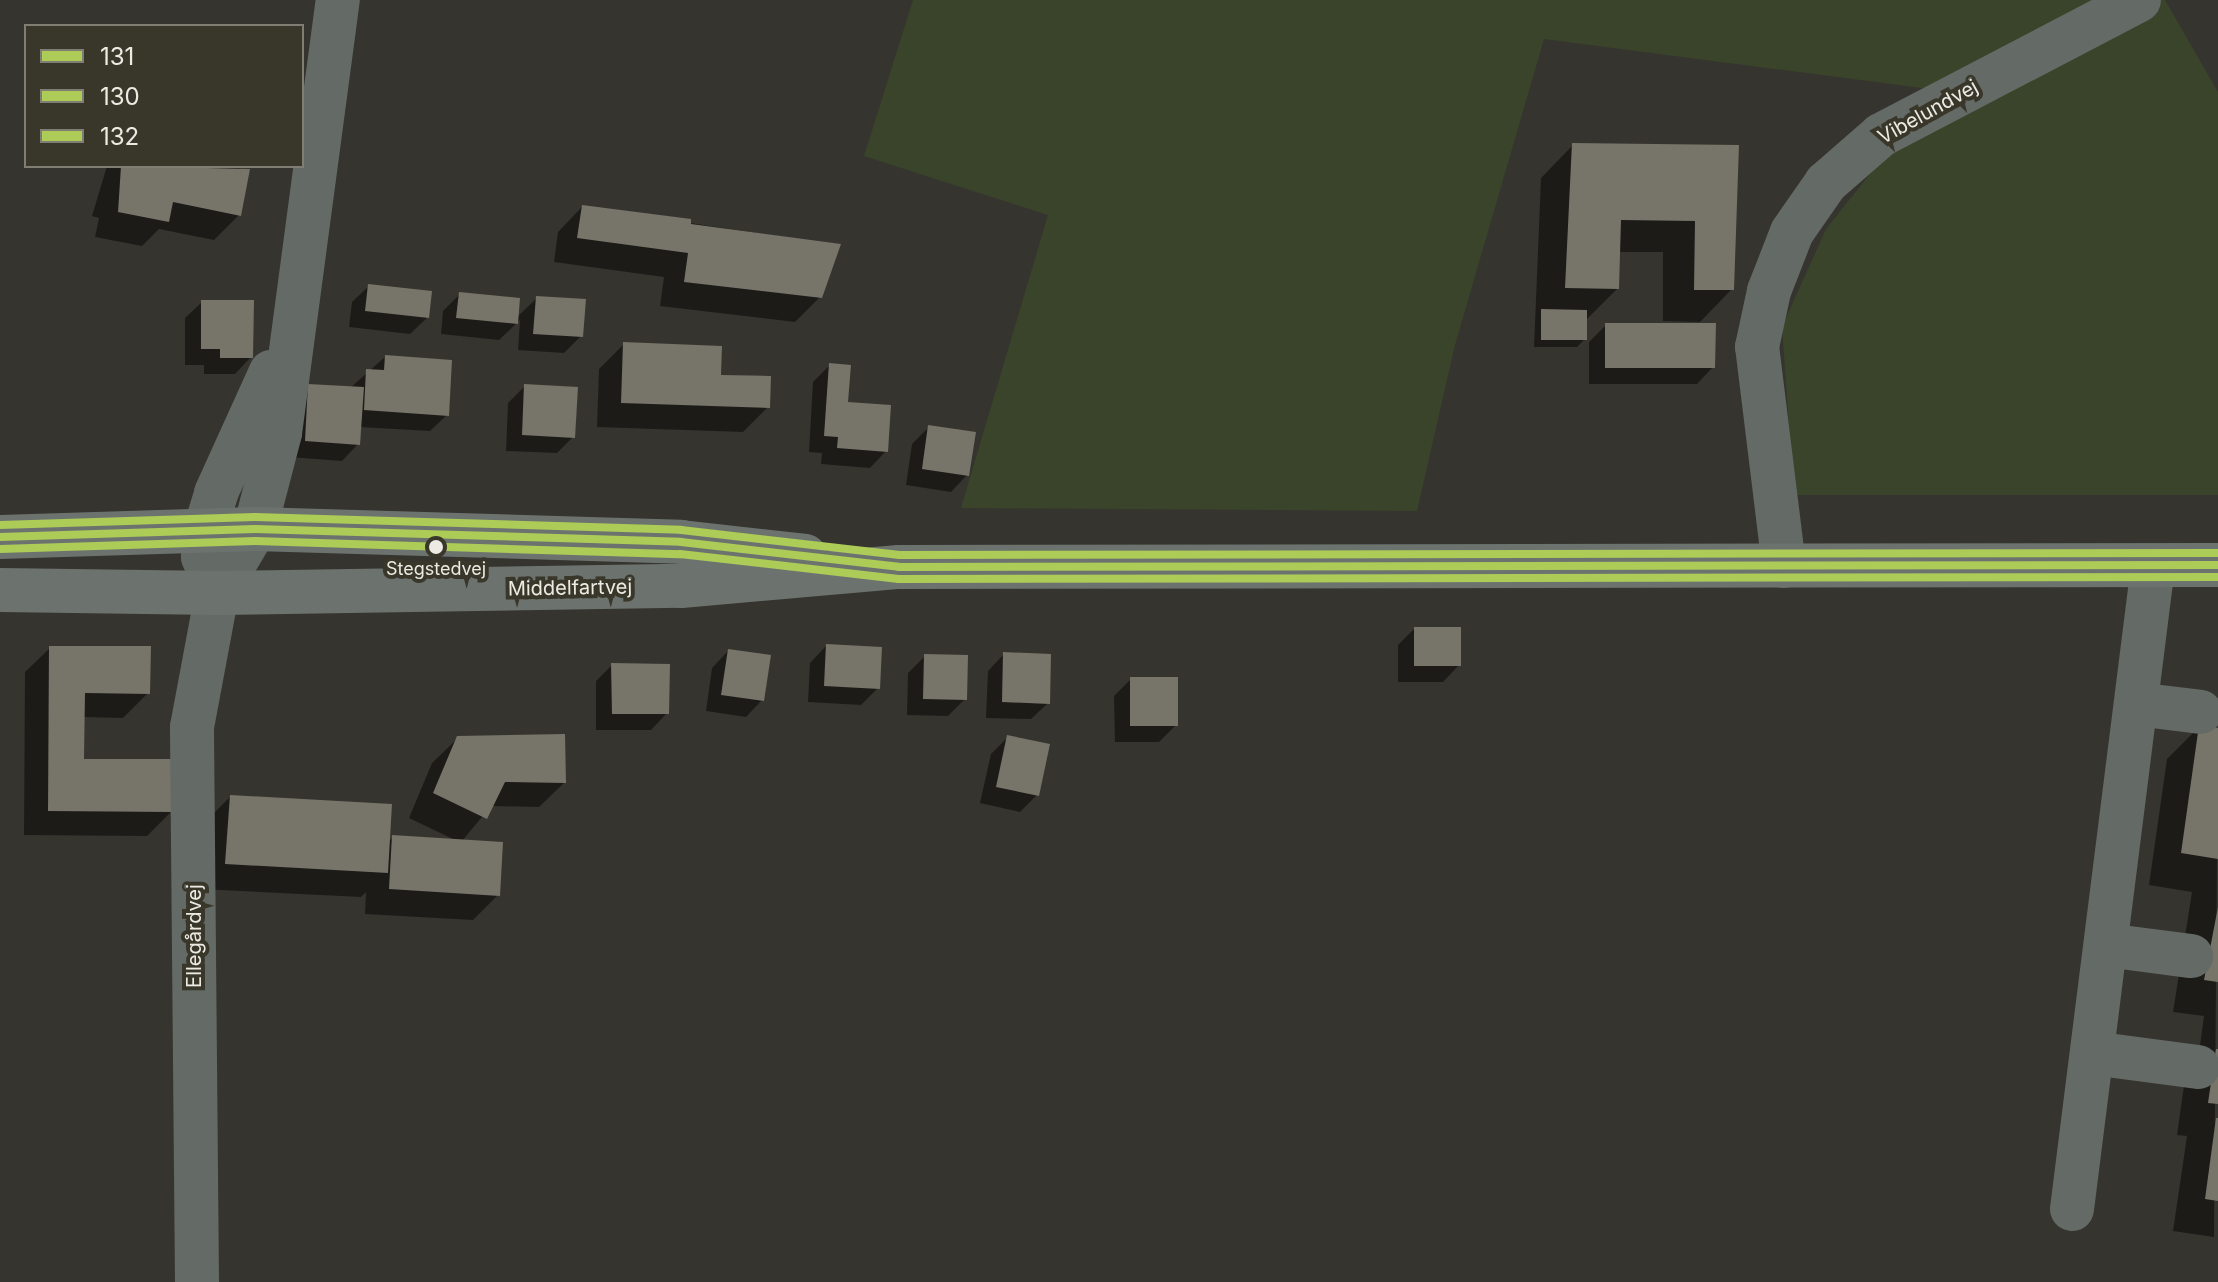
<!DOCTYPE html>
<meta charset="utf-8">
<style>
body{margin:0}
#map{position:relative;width:2218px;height:1282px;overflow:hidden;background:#36342e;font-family:Inter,sans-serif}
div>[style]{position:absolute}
.green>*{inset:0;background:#39442b}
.shadow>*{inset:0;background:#0007}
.building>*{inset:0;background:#777569}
.minor>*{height:44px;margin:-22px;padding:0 22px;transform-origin:22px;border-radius:22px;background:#646a66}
.major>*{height:44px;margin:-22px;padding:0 22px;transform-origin:22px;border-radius:22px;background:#6c736f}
.bus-1>*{height:8px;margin:-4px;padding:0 4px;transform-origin:4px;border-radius:4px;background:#adcb57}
.bus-2>*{height:8px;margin:-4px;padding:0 4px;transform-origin:4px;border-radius:4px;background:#adcb57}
.bus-3>*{height:8px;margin:-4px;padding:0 4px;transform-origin:4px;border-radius:4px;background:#adcb57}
.dots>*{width:22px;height:22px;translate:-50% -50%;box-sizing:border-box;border:4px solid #39362a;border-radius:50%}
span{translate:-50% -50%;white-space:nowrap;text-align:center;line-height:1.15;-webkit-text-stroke:8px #39362a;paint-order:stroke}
.bus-label{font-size:18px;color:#ebeae3}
.street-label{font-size:20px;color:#ebeae3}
.legend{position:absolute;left:24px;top:24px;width:280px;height:144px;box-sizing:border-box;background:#39362a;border:2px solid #807e74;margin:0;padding:10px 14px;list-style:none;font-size:24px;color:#ebeae3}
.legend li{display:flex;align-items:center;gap:16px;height:40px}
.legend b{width:40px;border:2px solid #807e74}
</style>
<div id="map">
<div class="green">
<i style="clip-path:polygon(913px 0,2165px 0,2218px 92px,2218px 495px,1794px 495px,1782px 327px,1826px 229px,1937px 90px,1544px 39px,1455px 345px,1417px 511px,961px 508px,1048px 215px,864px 156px)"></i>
</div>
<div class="shadow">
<i style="clip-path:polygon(1573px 145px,1737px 147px,1732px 289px,1700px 322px,1663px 321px,1663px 252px,1618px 252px,1618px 288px,1585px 321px,1585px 339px,1577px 347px,1534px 347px,1541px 178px)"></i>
<i style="clip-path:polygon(107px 166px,226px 166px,248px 170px,239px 215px,214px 240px,159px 229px,142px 246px,95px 237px,99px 218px,92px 216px)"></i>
<i style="clip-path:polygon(582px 207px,838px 245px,820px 297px,795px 322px,660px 306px,664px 277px,554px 262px,558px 232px)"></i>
<i style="clip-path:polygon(369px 286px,427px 318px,410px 334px,349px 327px,352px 302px)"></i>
<i style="clip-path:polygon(460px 294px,516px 318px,537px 298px,581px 336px,564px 353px,518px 350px,520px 320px,499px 340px,441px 334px,443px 311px)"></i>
<i style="clip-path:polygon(202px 302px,251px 357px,235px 374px,204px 374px,204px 365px,185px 365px,185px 318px)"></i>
<i style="clip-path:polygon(1606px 325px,1713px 367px,1697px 384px,1589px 384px,1589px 342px)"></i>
<i style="clip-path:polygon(624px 344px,719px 377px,768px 407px,743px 432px,597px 427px,599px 369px)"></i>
<i style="clip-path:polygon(385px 357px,447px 415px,430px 431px,359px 427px,358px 444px,342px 461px,289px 457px,309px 386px,350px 388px)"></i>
<i style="clip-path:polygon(830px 365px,846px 404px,886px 451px,870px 468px,821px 464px,822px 453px,809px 452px,813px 382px)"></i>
<i style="clip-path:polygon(525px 386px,573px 437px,557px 453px,506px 451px,508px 403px)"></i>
<i style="clip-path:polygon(929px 427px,967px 475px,951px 492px,906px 485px,912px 444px)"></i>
<i style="clip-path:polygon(1414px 629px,1459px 665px,1443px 682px,1398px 682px,1398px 645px)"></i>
<i style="clip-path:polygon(826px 646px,878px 688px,861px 705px,808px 702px,810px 663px)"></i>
<i style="clip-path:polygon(50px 648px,148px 693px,123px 718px,83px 717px,82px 761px,172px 811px,147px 836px,24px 835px,25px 672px)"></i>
<i style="clip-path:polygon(728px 651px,762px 700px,746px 717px,706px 711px,712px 668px)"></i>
<i style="clip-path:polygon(1004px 654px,1048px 703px,1031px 719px,986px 718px,988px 671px)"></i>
<i style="clip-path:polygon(925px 656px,965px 699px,948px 716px,907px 715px,908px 673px)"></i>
<i style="clip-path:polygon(612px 665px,667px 713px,651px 730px,596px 730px,596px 681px)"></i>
<i style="clip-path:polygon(1131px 679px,1176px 725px,1159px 742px,1115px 742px,1114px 696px)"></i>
<i style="clip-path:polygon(2199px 727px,2218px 730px,2214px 1237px,2173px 1231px,2187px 1136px,2177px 1135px,2187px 1064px,2199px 1053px,2204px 1016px,2173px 1012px,2192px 892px,2149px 885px,2167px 759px)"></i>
<i style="clip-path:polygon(1008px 737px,1037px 795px,1020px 812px,980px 803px,991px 754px)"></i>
<i style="clip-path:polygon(458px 738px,564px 783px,539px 807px,491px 806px,462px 841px,498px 895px,473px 920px,365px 914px,366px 892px,361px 897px,201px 889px,205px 822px,230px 797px,387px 843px,393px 837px,457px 841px,409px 818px,432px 763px)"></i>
</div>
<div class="building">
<i style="clip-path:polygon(1572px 143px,1739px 145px,1734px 290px,1694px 290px,1695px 221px,1621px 220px,1619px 289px,1565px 288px)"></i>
<i style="clip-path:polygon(121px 166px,250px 169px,241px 216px,173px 202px,169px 222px,118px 212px)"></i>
<i style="clip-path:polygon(582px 205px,691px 219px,691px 224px,841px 244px,822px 298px,684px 282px,688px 253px,577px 238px)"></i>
<i style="clip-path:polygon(368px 284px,432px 291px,429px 318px,365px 311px)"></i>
<i style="clip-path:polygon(459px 292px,520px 298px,518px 324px,456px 318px)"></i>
<i style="clip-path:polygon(536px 296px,586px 299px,583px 337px,533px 334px)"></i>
<i style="clip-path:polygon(201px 300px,254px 300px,253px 358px,220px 358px,220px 349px,201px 349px)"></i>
<i style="clip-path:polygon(1541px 309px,1587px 310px,1587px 340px,1541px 340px)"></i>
<i style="clip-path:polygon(1605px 323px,1716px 323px,1715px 368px,1605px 368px)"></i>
<i style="clip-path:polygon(623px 342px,722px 346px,721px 375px,771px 376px,770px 408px,621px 403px)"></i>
<i style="clip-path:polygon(385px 355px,452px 360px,449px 416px,364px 410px,366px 369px,384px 370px)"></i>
<i style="clip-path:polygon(829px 363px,851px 365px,848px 402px,891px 405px,888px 452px,837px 448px,838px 437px,824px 436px)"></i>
<i style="clip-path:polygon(308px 384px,364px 387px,360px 445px,305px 441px)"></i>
<i style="clip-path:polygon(524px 384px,578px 387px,575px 438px,522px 435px)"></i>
<i style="clip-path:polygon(928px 425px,976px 432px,969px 476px,922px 469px)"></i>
<i style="clip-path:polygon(1414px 627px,1461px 627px,1461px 666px,1414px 666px)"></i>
<i style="clip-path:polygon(826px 644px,882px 647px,880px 689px,824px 686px)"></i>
<i style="clip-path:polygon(49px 646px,151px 646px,150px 694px,85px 693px,84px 759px,175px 759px,174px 812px,48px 811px)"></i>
<i style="clip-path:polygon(728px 649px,771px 655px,764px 701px,721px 695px)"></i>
<i style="clip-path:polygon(1003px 652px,1051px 654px,1050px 704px,1002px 702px)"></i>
<i style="clip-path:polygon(924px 654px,968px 655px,967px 700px,923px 699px)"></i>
<i style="clip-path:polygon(611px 663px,670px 664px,669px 714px,612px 714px)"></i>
<i style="clip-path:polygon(1130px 677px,1178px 677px,1178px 726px,1130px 726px)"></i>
<i style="clip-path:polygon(2199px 725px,2218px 728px,2218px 859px,2181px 853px)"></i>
<i style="clip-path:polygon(565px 734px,566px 783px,505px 782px,487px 819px,433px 793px,457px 736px)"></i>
<i style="clip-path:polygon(1007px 735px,1050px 744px,1039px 796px,996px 787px)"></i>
<i style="clip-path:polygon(230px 795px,392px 804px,388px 873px,225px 864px)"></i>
<i style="clip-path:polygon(392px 835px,503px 842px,500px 896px,389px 889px)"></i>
<i style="clip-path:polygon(2218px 907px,2218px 982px,2204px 980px)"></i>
<i style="clip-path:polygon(2216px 1049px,2218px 1049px,2218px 1104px,2208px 1103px)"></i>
<i style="clip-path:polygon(2216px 1118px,2218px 1118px,2218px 1201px,2205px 1199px)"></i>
</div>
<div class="minor">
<i style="left:1784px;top:566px;width:221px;rotate:-97deg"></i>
<i style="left:1757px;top:347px;width:57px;rotate:-77.9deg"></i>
<i style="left:1769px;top:291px;width:63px;rotate:-68.7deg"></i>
<i style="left:1792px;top:232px;width:60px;rotate:-55.2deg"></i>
<i style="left:1826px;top:183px;width:73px;rotate:-41.1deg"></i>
<i style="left:1881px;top:135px;width:291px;rotate:-27.6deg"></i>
<i style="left:217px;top:593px;width:39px;rotate:-111deg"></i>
<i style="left:203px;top:557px;width:27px;rotate:-86deg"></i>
<i style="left:205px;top:530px;width:39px;rotate:-73deg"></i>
<i style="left:216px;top:493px;width:133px;rotate:-65.6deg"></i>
<i style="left:2136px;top:704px;width:65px;rotate:7deg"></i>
<i style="left:2106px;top:945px;width:86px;rotate:7.4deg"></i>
<i style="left:2092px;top:1053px;width:107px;rotate:7.5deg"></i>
<i style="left:2072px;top:1209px;width:648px;rotate:-82.82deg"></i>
<i style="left:197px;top:1282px;width:555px;rotate:-90.52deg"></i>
<i style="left:192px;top:727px;width:136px;rotate:-79.4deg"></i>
<i style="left:217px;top:593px;width:74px;rotate:-59.3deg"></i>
<i style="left:255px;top:529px;width:99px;rotate:-75.4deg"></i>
<i style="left:280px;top:433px;width:437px;rotate:-82.4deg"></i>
</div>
<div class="major">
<i style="left:0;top:537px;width:255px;rotate:-1.8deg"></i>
<i style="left:255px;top:529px;width:426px;rotate:1.7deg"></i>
<i style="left:681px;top:542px;width:125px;rotate:6.4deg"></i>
<i style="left:0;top:590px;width:217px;rotate:0.8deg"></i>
<i style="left:217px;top:593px;width:464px;rotate:-0.9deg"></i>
<i style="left:681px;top:586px;width:219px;rotate:-5deg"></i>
<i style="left:899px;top:567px;width:1319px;rotate:-0.09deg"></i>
</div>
<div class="bus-1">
<i style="left:0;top:537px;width:255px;rotate:-1.8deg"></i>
<i style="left:255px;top:529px;width:426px;rotate:1.7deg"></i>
<i style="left:681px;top:542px;width:219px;rotate:6.5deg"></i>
<i style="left:899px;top:567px;width:1319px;rotate:-0.09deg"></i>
</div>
<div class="bus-2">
<i style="left:0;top:549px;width:255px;rotate:-1.8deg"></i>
<i style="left:255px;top:541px;width:425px;rotate:1.8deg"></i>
<i style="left:680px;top:554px;width:220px;rotate:6.5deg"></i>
<i style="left:899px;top:579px;width:1319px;rotate:-0.09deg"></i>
</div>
<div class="bus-3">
<i style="left:0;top:525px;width:255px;rotate:-1.8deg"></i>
<i style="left:255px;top:517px;width:426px;rotate:1.7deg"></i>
<i style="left:681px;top:530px;width:220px;rotate:6.5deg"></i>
<i style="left:900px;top:555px;width:1318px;rotate:-0.09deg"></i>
</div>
<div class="dots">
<i style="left:436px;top:547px;background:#ebeae3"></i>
</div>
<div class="bus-label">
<span style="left:436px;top:569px">Stegstedvej</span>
</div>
<div class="street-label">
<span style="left:1928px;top:112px;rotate:-29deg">Vibelundvej</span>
<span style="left:570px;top:588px;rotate:-1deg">Middelfartvej</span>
<span style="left:194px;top:936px;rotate:-90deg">Ellegårdvej</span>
</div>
<ul class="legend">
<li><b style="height:10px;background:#adcb57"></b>131</li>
<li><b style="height:10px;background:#adcb57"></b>130</li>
<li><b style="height:10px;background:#adcb57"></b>132</li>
</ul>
</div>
